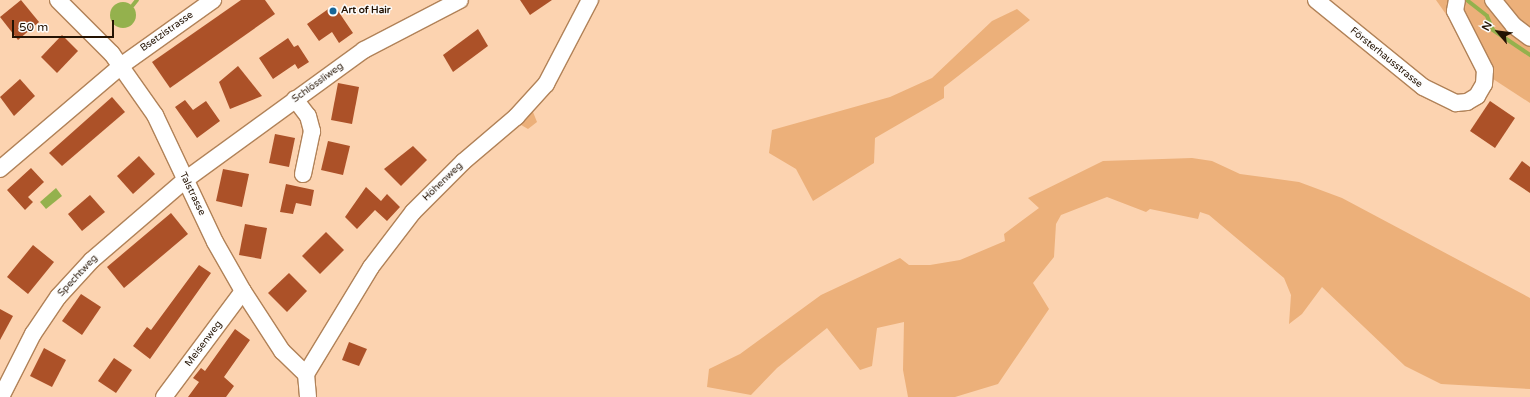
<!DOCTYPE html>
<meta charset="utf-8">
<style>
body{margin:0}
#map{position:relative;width:1530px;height:397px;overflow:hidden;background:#fcd3b0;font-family:"Varela Round",sans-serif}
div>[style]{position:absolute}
.green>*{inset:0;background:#ecb07a}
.water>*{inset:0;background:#94b14d}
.round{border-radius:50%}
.stream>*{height:4px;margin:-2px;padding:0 2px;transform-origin:2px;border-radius:2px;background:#94b14d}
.building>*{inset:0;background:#ac5128}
.roads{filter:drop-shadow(1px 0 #b18258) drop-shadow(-1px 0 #b18258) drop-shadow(0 1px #b18258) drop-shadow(0 -1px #b18258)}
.minor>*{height:16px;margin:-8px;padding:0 8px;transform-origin:8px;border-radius:8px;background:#fff}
.dots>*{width:11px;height:11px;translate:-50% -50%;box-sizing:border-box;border:2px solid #fdfdfd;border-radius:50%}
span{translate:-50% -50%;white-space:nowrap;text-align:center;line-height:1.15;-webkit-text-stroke:3px #fdfdfd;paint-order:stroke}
.poi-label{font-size:10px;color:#241303;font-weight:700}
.left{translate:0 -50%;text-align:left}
.street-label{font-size:10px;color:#241303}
.north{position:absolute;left:1478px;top:12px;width:40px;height:40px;-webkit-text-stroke:3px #fdfdfd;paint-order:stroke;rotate:298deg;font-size:11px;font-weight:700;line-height:16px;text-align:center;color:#241303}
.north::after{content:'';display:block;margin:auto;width:14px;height:18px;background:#241303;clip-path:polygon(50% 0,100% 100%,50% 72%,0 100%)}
.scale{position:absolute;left:12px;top:20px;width:102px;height:18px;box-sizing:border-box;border:2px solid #241303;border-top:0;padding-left:5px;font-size:12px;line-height:14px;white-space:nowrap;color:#241303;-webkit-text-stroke:3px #fdfdfd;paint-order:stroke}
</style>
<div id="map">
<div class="green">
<i style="clip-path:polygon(1436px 0,1530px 0,1530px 103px,1490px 77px)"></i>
<i style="clip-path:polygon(1017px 9px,1030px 20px,944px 87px,944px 98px,875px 138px,874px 163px,813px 201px,796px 169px,769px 153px,772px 130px,890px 97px,932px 78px,992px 21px)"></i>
<i style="clip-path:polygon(531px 107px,537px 122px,528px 129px,516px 122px)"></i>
<i style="clip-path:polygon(1192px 158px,1212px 161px,1240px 174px,1299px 182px,1342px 198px,1530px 298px,1530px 389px,1441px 384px,1405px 366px,1322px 287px,1302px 314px,1289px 324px,1291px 295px,1284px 278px,1209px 215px,1200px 212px,1198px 219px,1150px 209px,1146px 212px,1107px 197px,1061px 215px,1056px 224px,1054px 257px,1033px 283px,1049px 309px,998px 384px,955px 397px,908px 397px,903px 370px,904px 322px,877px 328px,872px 366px,860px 370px,827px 328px,777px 368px,751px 395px,707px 387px,709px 369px,740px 354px,821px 295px,900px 258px,909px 265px,930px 265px,960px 260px,1005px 241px,1004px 234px,1039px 208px,1028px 198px,1103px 161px)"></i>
</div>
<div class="water">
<i class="round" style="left:110px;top:2px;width:26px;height:26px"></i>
<i style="clip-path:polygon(56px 188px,62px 196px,46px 209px,40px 202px)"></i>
</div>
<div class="stream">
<i style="left:1468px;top:1px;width:24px;rotate:38deg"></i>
<i style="left:1487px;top:16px;width:15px;rotate:67deg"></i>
<i style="left:1493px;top:30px;width:45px;rotate:34deg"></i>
<i style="left:133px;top:5px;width:6px;rotate:-51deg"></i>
</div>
<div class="building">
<i style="clip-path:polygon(21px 0,39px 22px,18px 40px,0 17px)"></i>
<i style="clip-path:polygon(241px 0,265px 0,275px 14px,170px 88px,152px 62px)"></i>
<i style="clip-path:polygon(520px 0,552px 0,530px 15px)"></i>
<i style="clip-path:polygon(334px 5px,353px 33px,339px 43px,332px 32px,319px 41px,307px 24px)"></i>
<i style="clip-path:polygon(478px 29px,488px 46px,453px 72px,443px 55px)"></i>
<i style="clip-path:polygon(62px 35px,78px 51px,57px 73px,41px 57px)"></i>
<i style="clip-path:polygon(288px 38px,294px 47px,298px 45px,309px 62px,298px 69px,295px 64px,273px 79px,259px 58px)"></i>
<i style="clip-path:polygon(238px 66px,262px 96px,230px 109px,219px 82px)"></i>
<i style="clip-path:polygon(20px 79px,35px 96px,14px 116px,0 97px)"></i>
<i style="clip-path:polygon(338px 83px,359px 87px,352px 124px,331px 120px)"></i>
<i style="clip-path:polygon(112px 97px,125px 112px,62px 166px,49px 153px)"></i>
<i style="clip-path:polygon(185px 100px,193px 110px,206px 101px,220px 121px,197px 138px,175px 107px)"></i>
<i style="clip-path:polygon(1490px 101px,1515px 118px,1495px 148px,1470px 131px)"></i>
<i style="clip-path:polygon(275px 134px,295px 138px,289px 167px,269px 163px)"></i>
<i style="clip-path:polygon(328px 141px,350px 146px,343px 175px,321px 170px)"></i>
<i style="clip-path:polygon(413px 146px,427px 160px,401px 186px,384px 169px)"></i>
<i style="clip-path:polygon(139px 156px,155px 174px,133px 194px,117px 176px)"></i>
<i style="clip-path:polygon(1522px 161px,1530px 167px,1530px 193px,1509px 179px)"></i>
<i style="clip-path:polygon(31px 168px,44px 182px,28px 197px,33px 202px,25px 210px,7px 190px)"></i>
<i style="clip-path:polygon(223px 169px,249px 174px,242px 207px,216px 201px)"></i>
<i style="clip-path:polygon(286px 184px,314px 190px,311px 206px,296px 203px,293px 214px,280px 212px)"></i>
<i style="clip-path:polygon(366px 187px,381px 201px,387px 194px,400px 207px,387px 221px,375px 210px,357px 229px,345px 217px)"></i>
<i style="clip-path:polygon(90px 195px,105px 212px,82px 231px,68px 214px)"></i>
<i style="clip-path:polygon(171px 213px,188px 234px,124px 288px,107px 267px)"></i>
<i style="clip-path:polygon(245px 224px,267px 228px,261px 259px,239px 255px)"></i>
<i style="clip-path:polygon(326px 232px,344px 250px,320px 274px,302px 256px)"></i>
<i style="clip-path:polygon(33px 245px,54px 262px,28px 294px,7px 277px)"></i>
<i style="clip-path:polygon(199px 265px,211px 273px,150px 359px,133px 346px,147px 327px,151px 330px)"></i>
<i style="clip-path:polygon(289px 273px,307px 291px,287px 312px,268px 293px)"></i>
<i style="clip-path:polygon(81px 294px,101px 307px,82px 335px,62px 321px)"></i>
<i style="clip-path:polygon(0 309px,13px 316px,0 340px)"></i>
<i style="clip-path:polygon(235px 329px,250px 340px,224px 377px,234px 386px,226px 397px,188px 397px,199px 382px,193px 378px,201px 368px,205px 371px)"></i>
<i style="clip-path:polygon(349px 342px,367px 349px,359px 366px,342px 360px)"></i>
<i style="clip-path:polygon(44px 348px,66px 360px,52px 387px,30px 376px)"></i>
<i style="clip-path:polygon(114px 358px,132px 370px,116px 393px,98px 381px)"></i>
</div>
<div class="roads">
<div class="minor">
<i style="left:58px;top:0;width:76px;rotate:45deg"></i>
<i style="left:112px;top:54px;width:75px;rotate:54.8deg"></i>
<i style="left:155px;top:115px;width:140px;rotate:64.7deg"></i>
<i style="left:215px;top:242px;width:56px;rotate:60.3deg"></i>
<i style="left:243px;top:291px;width:72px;rotate:57deg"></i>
<i style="left:282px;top:351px;width:33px;rotate:44deg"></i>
<i style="left:306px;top:374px;width:23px;rotate:85deg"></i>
<i style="left:1316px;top:0;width:138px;rotate:39.1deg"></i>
<i style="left:1423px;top:87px;width:37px;rotate:26deg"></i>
<i style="left:1456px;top:103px;width:11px;rotate:-5deg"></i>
<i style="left:1467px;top:102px;width:12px;rotate:-31deg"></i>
<i style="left:1477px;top:96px;width:14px;rotate:-60deg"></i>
<i style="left:1484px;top:84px;width:14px;rotate:-86deg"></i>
<i style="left:1485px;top:70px;width:66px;rotate:-117deg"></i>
<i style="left:1455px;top:11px;width:11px;rotate:-80deg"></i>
<i style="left:1493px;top:0;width:32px;rotate:51deg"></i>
<i style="left:1513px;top:25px;width:21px;rotate:37deg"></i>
<i style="left:295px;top:99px;width:21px;rotate:53deg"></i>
<i style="left:308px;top:116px;width:16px;rotate:75deg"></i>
<i style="left:312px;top:131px;width:44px;rotate:101.8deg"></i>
<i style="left:0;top:169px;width:160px;rotate:-40.4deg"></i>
<i style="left:122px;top:65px;width:112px;rotate:-35.5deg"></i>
<i style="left:306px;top:374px;width:125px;rotate:-58.7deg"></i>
<i style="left:371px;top:267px;width:69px;rotate:-52.6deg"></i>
<i style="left:413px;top:212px;width:71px;rotate:-45deg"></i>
<i style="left:463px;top:162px;width:70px;rotate:-40.3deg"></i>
<i style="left:516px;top:117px;width:45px;rotate:-47.7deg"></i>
<i style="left:546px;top:84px;width:95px;rotate:-62.4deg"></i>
<i style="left:1px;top:397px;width:71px;rotate:-63.1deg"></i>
<i style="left:33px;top:334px;width:45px;rotate:-56deg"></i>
<i style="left:58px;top:297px;width:50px;rotate:-47.4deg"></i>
<i style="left:92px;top:260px;width:123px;rotate:-40.7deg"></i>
<i style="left:185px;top:180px;width:221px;rotate:-36deg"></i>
<i style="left:364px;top:50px;width:108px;rotate:-27.5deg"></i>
<i style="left:164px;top:397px;width:132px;rotate:-53.3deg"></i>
</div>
</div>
<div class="dots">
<i style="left:333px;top:11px;background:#176698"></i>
</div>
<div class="poi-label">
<span class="left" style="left:341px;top:11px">Art of Hair</span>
</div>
<div class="street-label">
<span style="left:167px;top:32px;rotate:-35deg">Bsetzistrasse</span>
<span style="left:1386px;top:58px;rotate:39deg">Försterhausstrasse</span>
<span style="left:318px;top:83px;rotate:-36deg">Schlössliweg</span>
<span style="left:443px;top:182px;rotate:-44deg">Höhenweg</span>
<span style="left:192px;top:194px;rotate:64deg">Talstrasse</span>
<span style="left:78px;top:276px;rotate:-47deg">Spechtweg</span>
<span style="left:204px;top:344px;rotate:-53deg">Meisenweg</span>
</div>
<div class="north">N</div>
<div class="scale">50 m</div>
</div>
